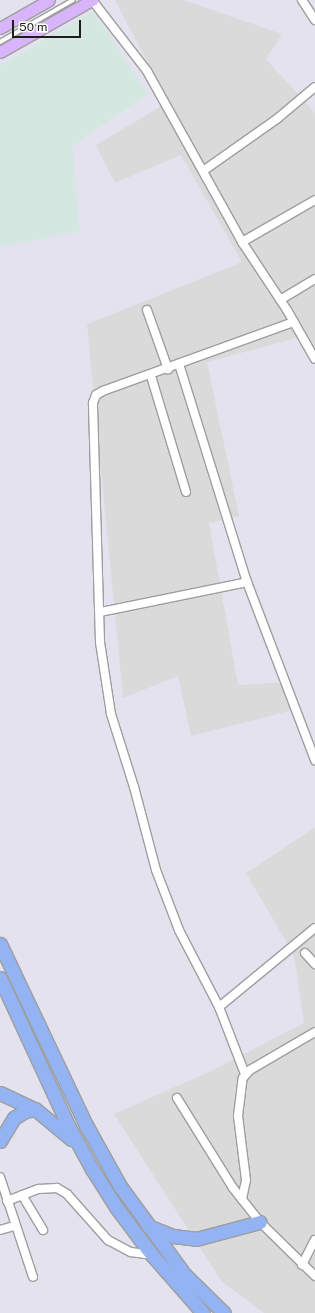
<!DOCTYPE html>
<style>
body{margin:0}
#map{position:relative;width:315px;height:1313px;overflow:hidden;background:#e4e2ee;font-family:"Public Sans",sans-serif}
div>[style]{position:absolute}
.residential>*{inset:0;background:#dadadb}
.industrial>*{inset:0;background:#d4e7e1}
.roads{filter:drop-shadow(1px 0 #9e9e9e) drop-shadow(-1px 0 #9e9e9e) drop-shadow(0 1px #9e9e9e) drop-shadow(0 -1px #9e9e9e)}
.service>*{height:4px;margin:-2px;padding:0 2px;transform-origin:2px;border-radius:2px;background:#fff}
.minor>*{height:8px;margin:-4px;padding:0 4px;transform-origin:4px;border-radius:4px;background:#fff}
.secondary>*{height:11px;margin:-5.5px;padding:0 5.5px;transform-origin:5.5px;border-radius:5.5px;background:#d8b5fa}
.trunk>*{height:13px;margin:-6.5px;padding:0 6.5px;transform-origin:6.5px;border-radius:6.5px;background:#93b3f2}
span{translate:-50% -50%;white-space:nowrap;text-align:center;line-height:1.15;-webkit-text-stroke:3px #fff;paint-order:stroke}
.scale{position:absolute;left:12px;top:20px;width:69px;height:18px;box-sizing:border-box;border:2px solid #1d1d1d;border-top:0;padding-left:5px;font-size:12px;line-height:14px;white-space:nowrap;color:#1d1d1d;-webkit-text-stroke:3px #fff;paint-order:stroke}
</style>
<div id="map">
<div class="residential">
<i style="clip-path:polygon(115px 0,183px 0,282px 34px,266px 59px,315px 113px,315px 359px,304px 336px,207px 362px,239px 516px,209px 523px,238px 685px,291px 682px,289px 711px,191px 736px,178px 676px,123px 698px,87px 324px,242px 262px,181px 155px,115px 183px,96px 145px,168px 102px)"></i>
<i style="clip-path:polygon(315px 827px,315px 1313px,264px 1313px,222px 1282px,114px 1114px,211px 1071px,304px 1023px,294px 955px,246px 873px)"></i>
</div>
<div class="industrial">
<i style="clip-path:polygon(93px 11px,148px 94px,72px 146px,80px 231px,0 247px,0 66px)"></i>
</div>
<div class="roads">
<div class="service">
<i style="left:0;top:42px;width:84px;rotate:-29.9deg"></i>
</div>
<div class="minor">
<i style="left:92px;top:0;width:90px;rotate:52.2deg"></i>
<i style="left:147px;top:71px;width:196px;rotate:60.9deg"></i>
<i style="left:242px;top:242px;width:82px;rotate:56.5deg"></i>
<i style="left:287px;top:310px;width:56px;rotate:60.3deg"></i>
<i style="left:302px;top:0;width:24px;rotate:57deg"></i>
<i style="left:203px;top:171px;width:92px;rotate:-35.2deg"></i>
<i style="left:278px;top:118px;width:48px;rotate:-40deg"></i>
<i style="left:242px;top:242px;width:84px;rotate:-29.9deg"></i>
<i style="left:280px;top:300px;width:41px;rotate:-31deg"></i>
<i style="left:147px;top:310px;width:63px;rotate:70.4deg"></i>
<i style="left:179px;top:364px;width:228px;rotate:72.7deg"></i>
<i style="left:151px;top:376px;width:121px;rotate:73.2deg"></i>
<i style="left:100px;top:612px;width:150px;rotate:-11.5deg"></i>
<i style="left:247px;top:582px;width:191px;rotate:69.1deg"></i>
<i style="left:305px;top:953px;width:15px;rotate:48deg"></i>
<i style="left:219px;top:1007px;width:124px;rotate:-39.5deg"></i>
<i style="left:245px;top:1074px;width:72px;rotate:-111.2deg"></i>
<i style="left:219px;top:1007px;width:87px;rotate:-117.5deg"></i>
<i style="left:179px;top:930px;width:64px;rotate:-111deg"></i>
<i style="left:156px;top:870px;width:86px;rotate:-104.8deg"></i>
<i style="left:134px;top:787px;width:77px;rotate:-107.5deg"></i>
<i style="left:111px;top:714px;width:73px;rotate:-98.7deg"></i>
<i style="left:100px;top:642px;width:239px;rotate:-91.7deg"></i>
<i style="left:93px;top:403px;width:9px;rotate:-69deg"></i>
<i style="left:96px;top:395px;width:8px;rotate:-30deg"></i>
<i style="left:103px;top:391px;width:203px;rotate:-19.9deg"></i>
<i style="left:177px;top:1098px;width:106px;rotate:58.1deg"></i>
<i style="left:233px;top:1188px;width:43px;rotate:51.5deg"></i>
<i style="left:260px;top:1222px;width:77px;rotate:44.5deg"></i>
<i style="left:0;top:1177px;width:105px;rotate:71.7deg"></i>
<i style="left:22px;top:1195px;width:41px;rotate:59deg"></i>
<i style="left:242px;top:1199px;width:19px;rotate:-78deg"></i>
<i style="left:246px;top:1180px;width:64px;rotate:-97.1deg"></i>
<i style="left:238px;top:1116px;width:38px;rotate:-83deg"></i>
<i style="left:243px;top:1078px;width:11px;rotate:-49deg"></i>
<i style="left:250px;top:1070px;width:75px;rotate:-30.3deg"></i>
<i style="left:7px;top:1201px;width:34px;rotate:-21deg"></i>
<i style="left:39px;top:1189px;width:18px;rotate:-3deg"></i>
<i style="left:57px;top:1188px;width:12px;rotate:31deg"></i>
<i style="left:67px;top:1194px;width:62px;rotate:48.3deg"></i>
<i style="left:108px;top:1240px;width:26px;rotate:28deg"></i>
<i style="left:131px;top:1252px;width:21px;rotate:8deg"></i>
<i style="left:0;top:1230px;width:15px;rotate:-16deg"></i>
<i style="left:302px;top:1265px;width:28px;rotate:-63deg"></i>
</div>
<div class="secondary">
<i style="left:0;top:28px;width:56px;rotate:-29.7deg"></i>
<i style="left:0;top:52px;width:106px;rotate:-29.5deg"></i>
</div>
<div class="trunk">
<i style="left:0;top:944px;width:200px;rotate:64.6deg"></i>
<i style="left:86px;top:1125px;width:70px;rotate:60.9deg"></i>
<i style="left:120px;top:1186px;width:110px;rotate:53.9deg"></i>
<i style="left:185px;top:1275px;width:54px;rotate:44.3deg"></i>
<i style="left:0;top:978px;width:164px;rotate:65.2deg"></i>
<i style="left:69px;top:1127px;width:48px;rotate:61.3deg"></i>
<i style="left:92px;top:1169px;width:45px;rotate:57.7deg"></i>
<i style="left:116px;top:1207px;width:60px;rotate:53.1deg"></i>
<i style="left:152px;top:1255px;width:77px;rotate:48.7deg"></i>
<i style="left:0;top:1093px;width:38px;rotate:25deg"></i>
<i style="left:35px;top:1109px;width:47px;rotate:39.8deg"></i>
<i style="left:0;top:1141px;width:27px;rotate:-59deg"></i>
<i style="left:14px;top:1118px;width:13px;rotate:-32deg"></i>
<i style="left:25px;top:1111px;width:10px;rotate:-11deg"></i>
<i style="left:148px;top:1226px;width:27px;rotate:22deg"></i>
<i style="left:173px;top:1236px;width:23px;rotate:7deg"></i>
<i style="left:196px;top:1239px;width:66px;rotate:-14.9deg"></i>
</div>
</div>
<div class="scale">50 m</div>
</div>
